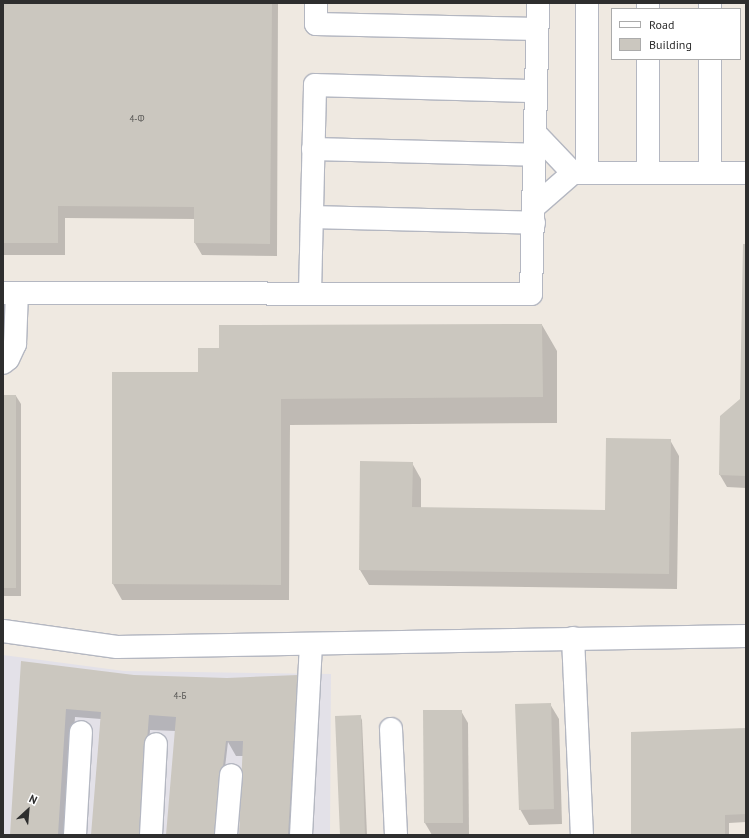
<!DOCTYPE html>
<meta charset="utf-8">
<style>
body{margin:0}
#map{position:relative;width:749px;height:838px;overflow:hidden;background:#efe9e1;font-family:"PT Sans",sans-serif}
div>[style]{position:absolute}
.industrial>*{inset:0;background:#e3e1e8}
.shadow>*{inset:0;background:#0003}
.building>*{inset:0;background:#cbc7bf}
.roads{filter:drop-shadow(1px 0 #b4b7c1) drop-shadow(-1px 0 #b4b7c1) drop-shadow(0 1px #b4b7c1) drop-shadow(0 -1px #b4b7c1)}
.minor>*{height:22px;margin:-11px;padding:0 11px;transform-origin:11px;border-radius:11px;background:#fff}
span{translate:-50% -50%;white-space:nowrap;text-align:center;line-height:1.15;-webkit-text-stroke:3px #fff;paint-order:stroke}
.number-label{font-size:9px;color:#555452}
.number-label span{-webkit-text-stroke-width:0}
.frame{position:absolute;inset:0;border:4px solid #2e2e2e;pointer-events:none}
.legend{position:absolute;left:611px;top:8px;width:130px;height:52px;box-sizing:border-box;background:#fff;border:1px solid #ababab;margin:0;padding:5px 7px;list-style:none;font-size:12px;color:#2e2e2e}
.legend li{display:flex;align-items:center;gap:8px;height:20px}
.legend b{width:20px;border:1px solid #ababab}
.north{position:absolute;left:8px;top:790px;width:40px;height:40px;-webkit-text-stroke:3px #fff;paint-order:stroke;rotate:26deg;font-size:11px;font-weight:700;line-height:16px;text-align:center;color:#2e2e2e}
.north::after{content:'';display:block;margin:auto;width:14px;height:18px;background:#2e2e2e;clip-path:polygon(50% 0,100% 100%,50% 72%,0 100%)}
</style>
<div id="map">
<div class="industrial">
<i style="clip-path:polygon(3px 655px,124px 671px,331px 674px,330px 835px,3px 835px)"></i>
</div>
<div class="shadow">
<i style="clip-path:polygon(3px 3px,278px 3px,277px 256px,202px 255px,195px 243px,195px 219px,65px 218px,65px 255px,4px 255px,3px 267px)"></i>
<i style="clip-path:polygon(746px 245px,746px 488px,727px 487px,720px 475px,721px 417px,741px 399px)"></i>
<i style="clip-path:polygon(542px 325px,557px 351px,557px 423px,290px 425px,289px 600px,122px 600px,113px 584px,113px 373px,199px 373px)"></i>
<i style="clip-path:polygon(3px 396px,16px 396px,21px 404px,21px 596px,3px 596px)"></i>
<i style="clip-path:polygon(670px 440px,679px 456px,677px 589px,369px 585px,360px 570px,412px 463px,421px 479px,421px 508px,606px 511px)"></i>
<i style="clip-path:polygon(22px 662px,135px 676px,227px 679px,297px 676px,306px 691px,298px 835px,240px 835px,244px 756px,236px 756px,228px 742px,217px 835px,167px 835px,176px 731px,150px 730px,142px 835px,92px 835px,101px 719px,75px 717px,67px 835px,11px 835px)"></i>
<i style="clip-path:polygon(550px 704px,559px 719px,562px 824px,529px 825px,520px 809px)"></i>
<i style="clip-path:polygon(461px 711px,468px 723px,469px 834px,432px 835px,425px 823px)"></i>
<i style="clip-path:polygon(360px 716px,362px 720px,367px 835px,341px 835px)"></i>
<i style="clip-path:polygon(746px 729px,746px 822px,729px 823px,729px 835px,632px 835px)"></i>
</div>
<div class="building">
<i style="clip-path:polygon(3px 3px,272px 3px,270px 244px,194px 243px,194px 207px,58px 206px,58px 243px,3px 243px)"></i>
<i style="clip-path:polygon(743px 244px,746px 244px,746px 476px,719px 475px,720px 416px,740px 399px)"></i>
<i style="clip-path:polygon(542px 324px,543px 397px,281px 399px,281px 585px,112px 584px,112px 372px,198px 372px,198px 348px,219px 348px,219px 325px)"></i>
<i style="clip-path:polygon(3px 395px,16px 395px,16px 588px,3px 588px)"></i>
<i style="clip-path:polygon(606px 438px,671px 439px,669px 574px,359px 570px,360px 461px,413px 462px,412px 507px,605px 510px)"></i>
<i style="clip-path:polygon(21px 661px,134px 675px,227px 678px,298px 675px,288px 835px,239px 835px,243px 741px,226px 741px,215px 835px,166px 835px,176px 717px,149px 715px,140px 835px,91px 835px,101px 712px,66px 709px,58px 835px,10px 835px)"></i>
<i style="clip-path:polygon(551px 703px,554px 809px,519px 810px,515px 704px)"></i>
<i style="clip-path:polygon(423px 710px,462px 710px,463px 823px,424px 823px)"></i>
<i style="clip-path:polygon(361px 715px,365px 835px,340px 835px,335px 716px)"></i>
<i style="clip-path:polygon(746px 728px,746px 814px,725px 815px,725px 835px,631px 835px,631px 732px)"></i>
</div>
<div class="roads">
<div class="minor">
<i style="left:316px;top:3px;width:21px;rotate:90deg"></i>
<i style="left:316px;top:24px;width:221px;rotate:1.3deg"></i>
<i style="left:648px;top:9px;width:6px;rotate:-90deg"></i>
<i style="left:710px;top:9px;width:6px;rotate:-90deg"></i>
<i style="left:535px;top:133px;width:55px;rotate:46.5deg"></i>
<i style="left:313px;top:149px;width:222px;rotate:1.5deg"></i>
<i style="left:587px;top:173px;width:170px;rotate:-90deg"></i>
<i style="left:648px;top:173px;width:114px;rotate:-90deg"></i>
<i style="left:710px;top:173px;width:114px;rotate:-90deg"></i>
<i style="left:534px;top:207px;width:52px;rotate:-41.1deg"></i>
<i style="left:573px;top:173px;width:173px"></i>
<i style="left:312px;top:217px;width:222px;rotate:1.5deg"></i>
<i style="left:3px;top:293px;width:528px;rotate:0.11deg"></i>
<i style="left:531px;top:294px;width:291px;rotate:-88.6deg"></i>
<i style="left:310px;top:293px;width:208px;rotate:-88.6deg"></i>
<i style="left:315px;top:85px;width:221px;rotate:1.6deg"></i>
<i style="left:3px;top:363px;width:6px;rotate:-39deg"></i>
<i style="left:8px;top:359px;width:17px;rotate:-65deg"></i>
<i style="left:15px;top:344px;width:51px;rotate:-87.8deg"></i>
<i style="left:3px;top:631px;width:115px;rotate:8deg"></i>
<i style="left:117px;top:647px;width:629px;rotate:-1deg"></i>
<i style="left:573px;top:638px;width:197px;rotate:87.4deg"></i>
<i style="left:391px;top:729px;width:106px;rotate:87.3deg"></i>
<i style="left:75px;top:835px;width:103px;rotate:-86.7deg"></i>
<i style="left:151px;top:835px;width:91px;rotate:-86.9deg"></i>
<i style="left:226px;top:835px;width:60px;rotate:-85.2deg"></i>
<i style="left:301px;top:835px;width:190px;rotate:-87deg"></i>
</div>
</div>
<div class="number-label">
<span style="left:137px;top:119px">4-Ф</span>
<span style="left:180px;top:696px">4-Б</span>
</div>
<div class="frame"></div>
<ul class="legend">
<li><b style="height:5px;background:#fff"></b>Road</li>
<li><b style="height:11px;background:#cbc7bf"></b>Building</li>
</ul>
<div class="north">N</div>
</div>
